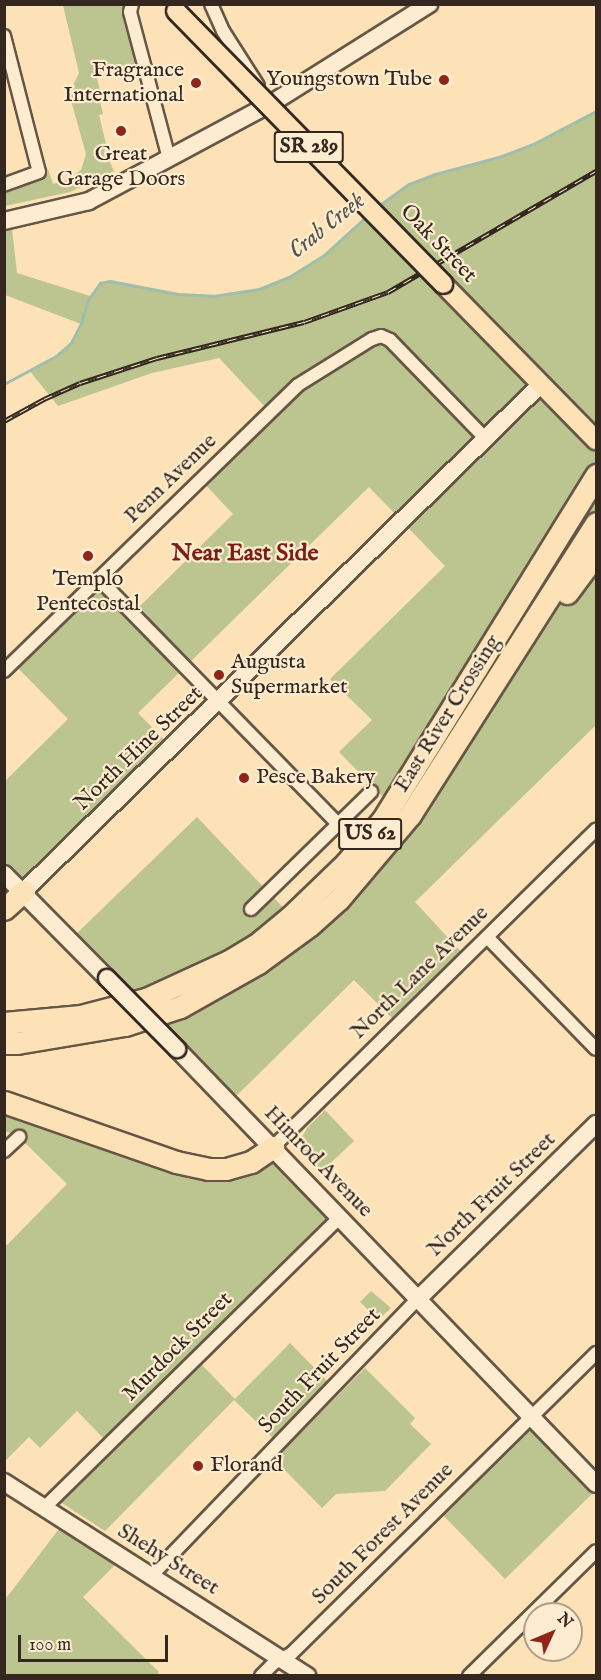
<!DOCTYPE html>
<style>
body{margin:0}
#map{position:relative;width:601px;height:1680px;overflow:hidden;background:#fce2b6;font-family:"IM FELL English",serif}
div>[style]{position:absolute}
.green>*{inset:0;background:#bcc490}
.stream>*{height:3px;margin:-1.5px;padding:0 1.5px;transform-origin:1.5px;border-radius:1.5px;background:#9fbeab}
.roads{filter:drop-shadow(2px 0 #665645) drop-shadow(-2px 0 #665645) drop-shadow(0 2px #665645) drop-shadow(0 -2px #665645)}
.street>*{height:12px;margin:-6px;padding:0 6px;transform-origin:6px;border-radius:6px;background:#fdecd0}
.secondary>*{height:16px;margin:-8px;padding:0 8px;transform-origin:8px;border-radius:8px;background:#fdecd0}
.primary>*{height:18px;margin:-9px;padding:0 9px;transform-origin:9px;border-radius:9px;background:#fce2b6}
.highway>*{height:21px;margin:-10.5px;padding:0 10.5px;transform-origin:10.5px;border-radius:10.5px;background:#fce2b6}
.rail>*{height:5px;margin-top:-2.5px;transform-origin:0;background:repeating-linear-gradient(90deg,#fdecd0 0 9px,#34271f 0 18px);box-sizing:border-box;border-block:2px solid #34271f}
.bridges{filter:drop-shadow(2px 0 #34271f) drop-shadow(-2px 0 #34271f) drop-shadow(0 2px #34271f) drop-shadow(0 -2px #34271f)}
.secondary-bridge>*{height:16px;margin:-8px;padding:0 8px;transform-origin:8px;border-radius:8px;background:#fdecd0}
.primary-bridge>*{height:18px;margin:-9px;padding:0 9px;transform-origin:9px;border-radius:9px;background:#fce2b6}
.dots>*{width:16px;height:16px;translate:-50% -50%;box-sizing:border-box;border:3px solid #fdecd0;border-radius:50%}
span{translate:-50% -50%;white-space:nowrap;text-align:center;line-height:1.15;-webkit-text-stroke:4.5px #fdecd0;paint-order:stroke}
.shield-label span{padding:2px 4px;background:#fdecd0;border:2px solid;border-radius:4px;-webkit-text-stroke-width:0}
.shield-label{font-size:21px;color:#34271f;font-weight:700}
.poi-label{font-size:22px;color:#34271f}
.right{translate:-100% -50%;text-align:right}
.left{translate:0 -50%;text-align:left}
.street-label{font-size:22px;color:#34271f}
.water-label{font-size:24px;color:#545449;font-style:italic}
.neighbourhood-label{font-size:24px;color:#7a1f14;font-weight:700}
.frame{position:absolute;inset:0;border:6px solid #34271f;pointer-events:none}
.north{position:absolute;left:523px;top:1602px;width:60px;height:60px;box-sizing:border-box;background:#fdecd0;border:2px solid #ad9d89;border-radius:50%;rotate:46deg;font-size:16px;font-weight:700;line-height:24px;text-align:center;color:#34271f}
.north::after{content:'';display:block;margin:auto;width:21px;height:27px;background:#8f2418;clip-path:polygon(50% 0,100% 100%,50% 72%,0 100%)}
.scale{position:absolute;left:18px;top:1635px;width:150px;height:27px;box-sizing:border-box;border:3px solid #34271f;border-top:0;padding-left:8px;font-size:18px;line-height:21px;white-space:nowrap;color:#34271f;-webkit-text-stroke:4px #fdecd0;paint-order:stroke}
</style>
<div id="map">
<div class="green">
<i style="clip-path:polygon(63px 5px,123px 5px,138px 65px,96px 75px,103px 101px,100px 102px,103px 114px,99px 115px,107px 148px,104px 150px,114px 171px,70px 192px,5px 206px,5px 185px,48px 169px,53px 184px,65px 181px,81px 170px,86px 154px,67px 86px,73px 85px,79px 73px)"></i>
<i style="clip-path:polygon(596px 111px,596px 725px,415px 902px,466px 957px,398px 1024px,354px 980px,230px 1102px,70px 940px,197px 817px,291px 916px,391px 805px,339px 752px,372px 720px,330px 679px,445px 566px,369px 487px,138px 713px,172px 748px,24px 891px,5px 874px,4px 782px,68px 719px,13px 663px,99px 579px,133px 613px,233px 514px,201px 480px,270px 412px,219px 358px,152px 373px,58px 406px,29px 370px,56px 356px,71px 343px,81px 324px,5px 295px,5px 221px,11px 220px,17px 273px,90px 296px,100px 283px,110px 281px,178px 294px,213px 296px,259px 289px,289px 277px,324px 255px,372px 211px,409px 184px,435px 174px,499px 157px,533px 144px)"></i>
<i style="clip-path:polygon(5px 1102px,191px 1166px,266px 1152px,340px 1217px,196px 1359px,235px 1399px,290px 1343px,333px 1387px,279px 1444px,234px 1400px,105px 1531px,54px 1498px,109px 1444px,77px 1411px,40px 1448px,29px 1437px,5px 1461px,5px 1247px,67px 1184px,19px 1137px,5px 1131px)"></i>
<i style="clip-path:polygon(325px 1110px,354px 1141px,321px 1172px,301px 1148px,301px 1139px,307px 1128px)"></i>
<i style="clip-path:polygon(371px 1291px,391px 1308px,378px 1320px,360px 1302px)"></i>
<i style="clip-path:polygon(365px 1368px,415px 1418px,410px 1424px,431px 1444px,385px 1491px,336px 1494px,322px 1508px,274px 1459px)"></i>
<i style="clip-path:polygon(530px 1428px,593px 1493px,505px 1579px,442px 1514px)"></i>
<i style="clip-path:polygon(65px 1521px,123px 1557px,83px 1597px,159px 1672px,156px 1676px,5px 1675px,4px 1601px)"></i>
</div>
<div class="stream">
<i style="left:377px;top:207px;width:39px;rotate:-36deg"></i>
<i style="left:409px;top:184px;width:28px;rotate:-21deg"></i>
<i style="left:435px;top:174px;width:66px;rotate:-14.9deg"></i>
<i style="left:499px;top:157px;width:36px;rotate:-21deg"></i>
<i style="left:533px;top:144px;width:71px;rotate:-27.6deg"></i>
<i style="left:4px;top:384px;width:59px;rotate:-28.3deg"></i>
<i style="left:56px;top:356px;width:20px;rotate:-41deg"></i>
<i style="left:71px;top:343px;width:22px;rotate:-63deg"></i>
<i style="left:81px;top:323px;width:24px;rotate:-73deg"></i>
<i style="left:88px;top:300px;width:21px;rotate:-55deg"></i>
<i style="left:100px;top:283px;width:10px;rotate:-11deg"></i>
<i style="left:110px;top:281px;width:69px;rotate:10.8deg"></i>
<i style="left:178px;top:294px;width:35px;rotate:3deg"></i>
<i style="left:213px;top:296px;width:47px;rotate:-8.7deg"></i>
<i style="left:259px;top:289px;width:32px;rotate:-22deg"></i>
<i style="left:289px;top:277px;width:41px;rotate:-32.2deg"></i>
<i style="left:324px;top:255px;width:59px;rotate:-42.3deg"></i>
</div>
<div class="roads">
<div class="street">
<i style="left:132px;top:4px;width:8px;rotate:104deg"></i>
<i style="left:130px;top:12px;width:152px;rotate:75.1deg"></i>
<i style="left:211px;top:4px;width:30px;rotate:66deg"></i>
<i style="left:223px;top:31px;width:65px;rotate:57.5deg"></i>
<i style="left:4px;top:36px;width:140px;rotate:75.6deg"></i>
<i style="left:39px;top:172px;width:37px;rotate:160deg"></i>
<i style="left:99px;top:579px;width:342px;rotate:45.7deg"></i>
<i style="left:4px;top:671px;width:410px;rotate:-44.2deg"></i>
<i style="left:298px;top:385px;width:87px;rotate:-31.9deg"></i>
<i style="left:372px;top:339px;width:9px;rotate:-18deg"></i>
<i style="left:381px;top:336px;width:10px;rotate:24deg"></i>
<i style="left:390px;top:340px;width:139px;rotate:45.9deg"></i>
<i style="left:251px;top:909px;width:168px;rotate:-44.3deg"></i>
<i style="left:487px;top:937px;width:156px;rotate:45.8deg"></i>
<i style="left:273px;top:1147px;width:453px;rotate:-44.5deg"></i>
<i style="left:4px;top:1151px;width:21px;rotate:-43deg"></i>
<i style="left:45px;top:1507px;width:414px;rotate:-44.5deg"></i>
<i style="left:152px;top:1575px;width:383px;rotate:-46.1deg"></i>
<i style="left:261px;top:1676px;width:18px;rotate:-45deg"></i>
<i style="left:274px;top:1663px;width:19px;rotate:-28deg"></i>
<i style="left:291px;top:1654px;width:429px;rotate:-44.6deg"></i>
<i style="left:469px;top:1676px;width:178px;rotate:-44.5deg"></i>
</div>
<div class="secondary">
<i style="left:4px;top:221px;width:87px;rotate:-13.2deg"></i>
<i style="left:89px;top:201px;width:208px;rotate:-28.2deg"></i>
<i style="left:272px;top:103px;width:186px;rotate:-32.2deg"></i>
<i style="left:4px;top:874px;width:146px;rotate:45.3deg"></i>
<i style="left:24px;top:891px;width:723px;rotate:-44.44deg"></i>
<i style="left:177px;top:1049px;width:604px;rotate:46.07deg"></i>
<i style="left:418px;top:1299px;width:250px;rotate:-44.5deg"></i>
<i style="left:4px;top:1482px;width:360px;rotate:32.6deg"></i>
</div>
<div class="primary">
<i style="left:443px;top:284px;width:219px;rotate:45.6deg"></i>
</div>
<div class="highway">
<i style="left:567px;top:593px;width:49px;rotate:-53.4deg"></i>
<i style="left:4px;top:909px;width:27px;rotate:-42deg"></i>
<i style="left:4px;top:1023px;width:77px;rotate:-5.2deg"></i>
<i style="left:81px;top:1016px;width:67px;rotate:-14.7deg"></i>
<i style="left:146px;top:999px;width:91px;rotate:-24.6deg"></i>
<i style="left:229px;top:961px;width:31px;rotate:-31deg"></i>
<i style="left:256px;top:945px;width:45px;rotate:-39.6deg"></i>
<i style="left:291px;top:916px;width:76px;rotate:-43.9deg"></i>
<i style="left:346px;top:863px;width:57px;rotate:-49.9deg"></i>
<i style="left:383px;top:819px;width:405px;rotate:-58.2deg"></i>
<i style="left:4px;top:1043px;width:13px"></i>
<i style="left:17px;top:1043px;width:109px;rotate:-9.5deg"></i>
<i style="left:125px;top:1025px;width:58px;rotate:-18.1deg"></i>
<i style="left:180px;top:1007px;width:90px;rotate:-29.4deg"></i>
<i style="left:258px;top:963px;width:64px;rotate:-36.2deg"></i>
<i style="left:310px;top:925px;width:39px;rotate:-42deg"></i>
<i style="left:339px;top:899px;width:110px;rotate:-49.8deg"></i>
<i style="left:410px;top:815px;width:346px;rotate:-57.5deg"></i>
<i style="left:4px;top:1102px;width:182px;rotate:19.2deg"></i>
<i style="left:176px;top:1162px;width:33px;rotate:12deg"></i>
<i style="left:208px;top:1169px;width:18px"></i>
<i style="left:226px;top:1169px;width:26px;rotate:-16deg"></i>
<i style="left:251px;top:1162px;width:27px;rotate:-34deg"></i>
</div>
</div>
<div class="rail">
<i style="left:4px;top:421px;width:46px;rotate:-28.8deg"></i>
<i style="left:44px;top:399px;width:39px;rotate:-24deg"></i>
<i style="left:80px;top:383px;width:81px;rotate:-18deg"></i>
<i style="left:157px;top:358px;width:151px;rotate:-13.8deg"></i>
<i style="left:304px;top:322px;width:89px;rotate:-19.7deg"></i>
<i style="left:388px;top:292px;width:241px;rotate:-30.2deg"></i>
</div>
<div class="bridges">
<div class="secondary-bridge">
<i style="left:107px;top:978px;width:100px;rotate:45.4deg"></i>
</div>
<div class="primary-bridge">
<i style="left:176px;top:11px;width:382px;rotate:45.6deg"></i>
</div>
</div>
<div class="dots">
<i style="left:444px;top:80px;background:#8f2418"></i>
<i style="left:196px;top:83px;background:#8f2418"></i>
<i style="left:121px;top:131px;background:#8f2418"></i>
<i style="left:88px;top:556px;background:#8f2418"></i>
<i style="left:219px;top:675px;background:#8f2418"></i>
<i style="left:244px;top:778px;background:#8f2418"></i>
<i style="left:198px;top:1466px;background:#8f2418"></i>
</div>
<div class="shield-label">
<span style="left:309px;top:147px">SR 289</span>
<span style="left:370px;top:834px">US 62</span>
</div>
<div class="poi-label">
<span class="right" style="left:184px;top:83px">Fragrance<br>International</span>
<span class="right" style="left:432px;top:80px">Youngstown Tube</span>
<span style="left:121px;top:167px">Great<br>Garage Doors</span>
<span style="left:88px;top:592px">Templo<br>Pentecostal</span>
<span class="left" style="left:231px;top:675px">Augusta<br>Supermarket</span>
<span class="left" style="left:256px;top:778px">Pesce Bakery</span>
<span class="left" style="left:210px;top:1466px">Florand</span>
</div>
<div class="street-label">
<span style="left:438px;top:244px;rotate:46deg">Oak Street</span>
<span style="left:171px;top:479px;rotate:-44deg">Penn Avenue</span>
<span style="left:448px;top:714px;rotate:-58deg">East River Crossing</span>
<span style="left:139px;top:749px;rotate:-44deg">North Hine Street</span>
<span style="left:420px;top:973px;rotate:-44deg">North Lane Avenue</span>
<span style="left:318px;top:1162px;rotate:46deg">Himrod Avenue</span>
<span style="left:492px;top:1195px;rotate:-44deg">North Fruit Street</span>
<span style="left:178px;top:1347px;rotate:-45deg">Murdock Street</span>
<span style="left:320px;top:1371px;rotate:-46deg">South Fruit Street</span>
<span style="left:383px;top:1534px;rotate:-45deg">South Forest Avenue</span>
<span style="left:168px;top:1560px;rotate:32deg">Shehy Street</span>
</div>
<div class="water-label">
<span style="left:327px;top:226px;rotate:-39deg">Crab Creek</span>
</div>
<div class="neighbourhood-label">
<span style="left:245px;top:554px">Near East Side</span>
</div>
<div class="frame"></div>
<div class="north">N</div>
<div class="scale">100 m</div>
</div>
